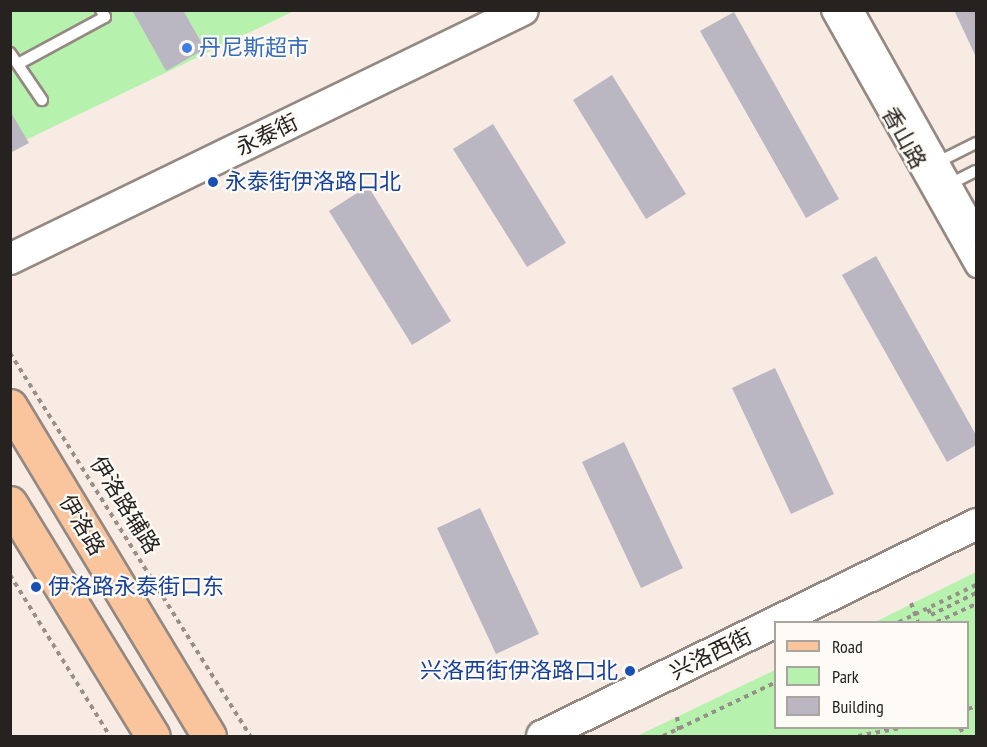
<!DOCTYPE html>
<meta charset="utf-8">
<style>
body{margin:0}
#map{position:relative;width:987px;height:747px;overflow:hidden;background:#f7ebe3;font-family:"PT Sans Narrow","Noto Sans SC",sans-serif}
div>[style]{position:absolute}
.green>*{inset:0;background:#b6f2ad}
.building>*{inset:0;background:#bab7c2}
.path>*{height:4px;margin-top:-2px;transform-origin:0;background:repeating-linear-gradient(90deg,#978f89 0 4.5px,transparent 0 9px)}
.roads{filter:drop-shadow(2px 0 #948982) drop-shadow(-2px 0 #948982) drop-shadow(0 2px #948982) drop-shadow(0 -2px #948982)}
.lane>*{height:10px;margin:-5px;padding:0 5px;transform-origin:5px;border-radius:5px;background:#fff}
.street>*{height:21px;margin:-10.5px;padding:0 10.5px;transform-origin:10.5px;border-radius:10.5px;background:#fff}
.secondary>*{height:30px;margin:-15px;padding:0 15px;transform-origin:15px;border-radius:15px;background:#fff}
.primary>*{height:33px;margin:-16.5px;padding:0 16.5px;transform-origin:16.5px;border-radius:16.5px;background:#fac59d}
.path-bridge>*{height:4px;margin-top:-2px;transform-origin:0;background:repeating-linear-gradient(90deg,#978f89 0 4.5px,transparent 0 9px)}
.dots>*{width:16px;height:16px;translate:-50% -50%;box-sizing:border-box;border:3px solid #fefaf6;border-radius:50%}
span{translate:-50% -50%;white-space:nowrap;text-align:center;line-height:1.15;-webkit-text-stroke:4.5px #fefaf6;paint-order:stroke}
.shop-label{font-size:22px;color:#366cbe}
.left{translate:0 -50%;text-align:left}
.street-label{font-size:22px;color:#26221f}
.transit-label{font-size:22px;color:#164399}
.right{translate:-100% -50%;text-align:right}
.frame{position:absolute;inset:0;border:12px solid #26221f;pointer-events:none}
.legend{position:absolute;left:774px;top:621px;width:195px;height:108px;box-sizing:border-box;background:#fefaf6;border:2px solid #a8a4a0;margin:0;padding:8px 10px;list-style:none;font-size:18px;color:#26221f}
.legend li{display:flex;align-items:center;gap:12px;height:30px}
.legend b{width:30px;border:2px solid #a8a4a0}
</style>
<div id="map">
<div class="green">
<i style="clip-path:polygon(11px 11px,294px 11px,11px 147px)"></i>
<i style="clip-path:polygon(976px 572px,976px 736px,637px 736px,775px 670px,776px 728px,968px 728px,968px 622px,875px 622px)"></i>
</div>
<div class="building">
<i style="clip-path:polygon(132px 10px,183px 10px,205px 49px,166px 71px)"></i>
<i style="clip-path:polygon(954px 10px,976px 10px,976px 57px)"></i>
<i style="clip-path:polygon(734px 12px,839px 199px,806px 218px,700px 31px)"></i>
<i style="clip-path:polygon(612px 75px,686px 194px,646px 219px,573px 100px)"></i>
<i style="clip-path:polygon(10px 111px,29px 143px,10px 153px)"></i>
<i style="clip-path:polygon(493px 124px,566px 243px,527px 267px,453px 149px)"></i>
<i style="clip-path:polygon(368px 186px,451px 321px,412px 345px,329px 211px)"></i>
<i style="clip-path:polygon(876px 256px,976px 435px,976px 445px,947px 462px,842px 275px)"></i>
<i style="clip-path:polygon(775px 368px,834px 494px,791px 514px,732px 388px)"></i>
<i style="clip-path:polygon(624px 442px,683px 568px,641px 588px,582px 462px)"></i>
<i style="clip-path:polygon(480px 508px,539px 634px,496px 654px,437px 528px)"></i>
</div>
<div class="path">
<i style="left:10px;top:353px;width:452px;rotate:57.9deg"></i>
<i style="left:10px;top:575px;width:190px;rotate:58.2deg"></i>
<i style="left:911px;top:603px;width:20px;rotate:70deg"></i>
<i style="left:928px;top:609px;width:7px;rotate:63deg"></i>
<i style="left:931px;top:615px;width:50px;rotate:-26.1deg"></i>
<i style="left:937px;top:622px;width:43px;rotate:-24.8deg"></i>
<i style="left:968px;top:709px;width:9px;rotate:-21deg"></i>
<i style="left:677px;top:717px;width:19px;rotate:81deg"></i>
<i style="left:960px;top:728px;width:9px;rotate:58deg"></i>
<i style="left:858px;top:736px;width:43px;rotate:-10.8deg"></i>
</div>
<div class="roads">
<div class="lane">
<i style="left:10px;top:53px;width:57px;rotate:55.8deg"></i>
<i style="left:18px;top:64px;width:99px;rotate:-28.4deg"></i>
<i style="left:105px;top:17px;width:8px;rotate:-120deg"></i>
<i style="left:936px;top:163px;width:45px;rotate:-26.6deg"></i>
<i style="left:948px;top:185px;width:31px;rotate:-27deg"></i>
</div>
<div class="street">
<i style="left:832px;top:10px;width:294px;rotate:60.6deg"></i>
<i style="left:852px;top:10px;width:253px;rotate:60.7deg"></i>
</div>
<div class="secondary">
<i style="left:10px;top:259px;width:570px;rotate:-25.89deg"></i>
<i style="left:542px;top:736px;width:483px;rotate:-26deg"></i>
</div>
<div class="primary">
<i style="left:10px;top:406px;width:385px;rotate:58.9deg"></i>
<i style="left:10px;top:503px;width:273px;rotate:58.5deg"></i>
</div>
</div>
<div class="path-bridge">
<i style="left:899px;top:622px;width:85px;rotate:-25.7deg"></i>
<i style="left:663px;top:736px;width:125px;rotate:-25.5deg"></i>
</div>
<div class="dots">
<i style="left:187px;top:48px;background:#3f7fe0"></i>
<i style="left:213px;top:182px;background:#1a4fb4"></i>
<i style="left:36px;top:587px;background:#1a4fb4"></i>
<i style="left:630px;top:671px;background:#1a4fb4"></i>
</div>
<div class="shop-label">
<span class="left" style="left:199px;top:48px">丹尼斯超市</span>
</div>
<div class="street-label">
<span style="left:267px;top:135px;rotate:-26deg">永泰街</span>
<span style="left:904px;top:138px;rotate:61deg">香山路</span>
<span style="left:125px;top:505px;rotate:58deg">伊洛路辅路</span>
<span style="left:82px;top:525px;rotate:59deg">伊洛路</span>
<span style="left:711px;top:654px;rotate:-26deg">兴洛西街</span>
</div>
<div class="transit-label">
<span class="left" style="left:225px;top:182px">永泰街伊洛路口北</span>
<span class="left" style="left:48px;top:587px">伊洛路永泰街口东</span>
<span class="right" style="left:618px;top:671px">兴洛西街伊洛路口北</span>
</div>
<div class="frame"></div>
<ul class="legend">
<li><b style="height:8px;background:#fac59d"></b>Road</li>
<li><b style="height:16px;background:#b6f2ad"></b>Park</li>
<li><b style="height:16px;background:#bab7c2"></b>Building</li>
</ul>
</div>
